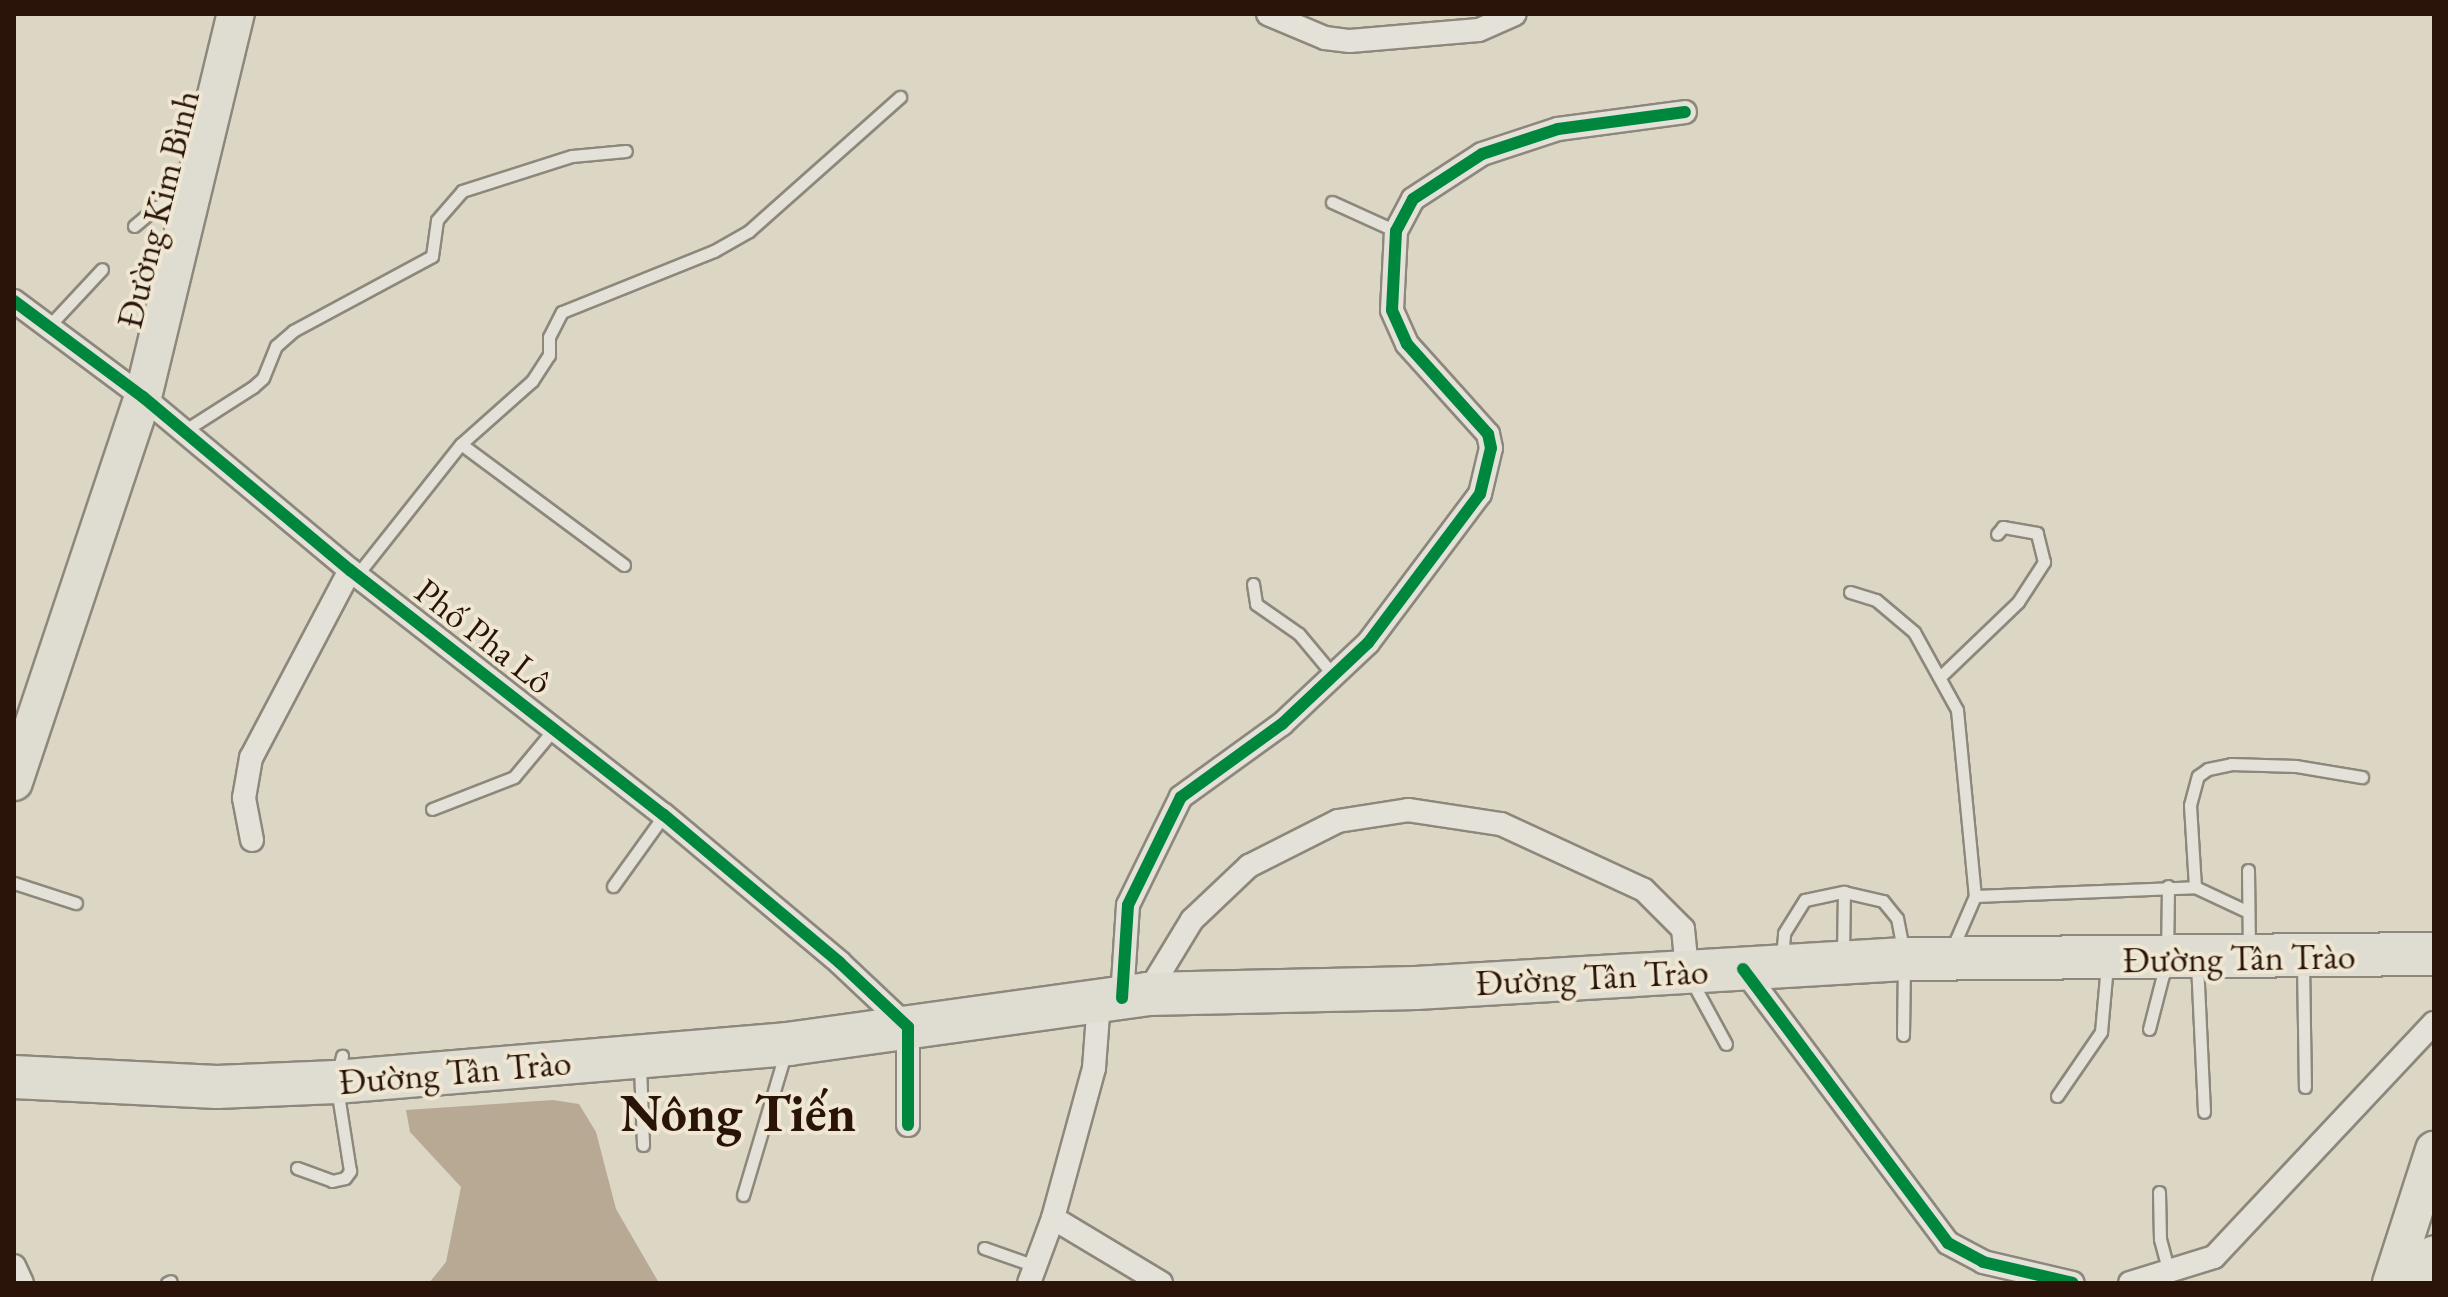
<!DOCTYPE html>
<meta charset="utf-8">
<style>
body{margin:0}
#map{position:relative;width:2448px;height:1297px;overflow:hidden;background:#dcd6c4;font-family:"EB Garamond",serif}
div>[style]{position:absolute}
.water>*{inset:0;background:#b7a993}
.roads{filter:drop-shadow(2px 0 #8d877c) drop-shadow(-2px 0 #8d877c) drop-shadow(0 2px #8d877c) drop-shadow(0 -2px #8d877c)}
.lane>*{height:11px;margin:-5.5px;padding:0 5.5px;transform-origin:5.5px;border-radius:5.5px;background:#e4e1d8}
.street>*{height:22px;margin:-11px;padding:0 11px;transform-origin:11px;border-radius:11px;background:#e4e1d8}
.primary>*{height:36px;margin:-18px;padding:0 18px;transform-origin:18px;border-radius:18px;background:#dfdcd2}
.highway>*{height:42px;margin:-21px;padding:0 21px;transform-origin:21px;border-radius:21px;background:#dfdcd2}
.cycleway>*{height:12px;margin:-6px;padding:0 6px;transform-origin:6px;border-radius:6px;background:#00873e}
span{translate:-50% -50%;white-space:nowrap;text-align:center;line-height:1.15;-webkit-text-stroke:8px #efe7d2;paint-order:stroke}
.street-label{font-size:36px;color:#2a1309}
.town-label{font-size:52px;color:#2a1309;font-weight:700}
.frame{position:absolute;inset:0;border:16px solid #2a1309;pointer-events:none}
</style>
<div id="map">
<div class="water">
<i style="clip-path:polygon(553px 1100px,579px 1104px,596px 1132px,616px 1209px,659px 1283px,429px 1283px,446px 1262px,461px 1187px,410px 1132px,406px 1110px)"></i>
</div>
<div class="roads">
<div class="lane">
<i style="left:1332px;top:202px;width:70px;rotate:24.4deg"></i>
<i style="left:134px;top:226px;width:30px;rotate:-40deg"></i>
<i style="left:157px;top:207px;width:29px;rotate:-22deg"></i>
<i style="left:48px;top:327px;width:79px;rotate:-47deg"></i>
<i style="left:184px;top:431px;width:82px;rotate:-32.5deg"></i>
<i style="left:253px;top:387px;width:13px;rotate:-42deg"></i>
<i style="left:263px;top:378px;width:35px;rotate:-68deg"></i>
<i style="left:276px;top:346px;width:23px;rotate:-41deg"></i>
<i style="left:293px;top:331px;width:158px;rotate:-28.3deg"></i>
<i style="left:432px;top:256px;width:36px;rotate:-82deg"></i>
<i style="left:437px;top:220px;width:38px;rotate:-49deg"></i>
<i style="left:462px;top:191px;width:115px;rotate:-17.7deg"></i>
<i style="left:572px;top:156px;width:54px;rotate:-5.3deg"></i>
<i style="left:461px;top:444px;width:203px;rotate:36.6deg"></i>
<i style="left:357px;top:575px;width:167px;rotate:-51.6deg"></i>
<i style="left:461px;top:444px;width:95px;rotate:-41.6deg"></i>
<i style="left:532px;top:381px;width:31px;rotate:-57deg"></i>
<i style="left:549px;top:355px;width:18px;rotate:-90deg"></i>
<i style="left:549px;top:337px;width:28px;rotate:-63deg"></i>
<i style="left:562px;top:312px;width:164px;rotate:-21.9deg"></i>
<i style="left:714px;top:251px;width:40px;rotate:-29.7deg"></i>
<i style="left:749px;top:231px;width:202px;rotate:-41.6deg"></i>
<i style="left:1253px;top:584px;width:20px;rotate:81deg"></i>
<i style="left:1256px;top:604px;width:52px;rotate:34.9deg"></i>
<i style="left:1299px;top:634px;width:55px;rotate:50.2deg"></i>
<i style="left:1850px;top:592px;width:27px;rotate:17deg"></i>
<i style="left:1876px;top:600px;width:50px;rotate:40.1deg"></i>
<i style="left:1914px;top:632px;width:89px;rotate:61.1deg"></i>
<i style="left:1957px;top:710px;width:187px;rotate:84.5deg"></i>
<i style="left:1942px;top:675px;width:105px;rotate:-43.8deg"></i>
<i style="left:2018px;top:602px;width:48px;rotate:-57deg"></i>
<i style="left:2044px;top:562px;width:30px;rotate:-104deg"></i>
<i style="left:2037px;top:533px;width:35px;rotate:-170deg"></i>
<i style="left:2003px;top:527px;width:9px;rotate:131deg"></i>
<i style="left:432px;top:809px;width:88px;rotate:-21.3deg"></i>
<i style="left:514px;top:777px;width:62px;rotate:-50.2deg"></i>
<i style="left:2248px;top:870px;width:78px;rotate:89.3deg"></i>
<i style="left:14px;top:883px;width:65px;rotate:17.9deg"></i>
<i style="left:613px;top:886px;width:87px;rotate:-54.3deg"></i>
<i style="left:2195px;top:887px;width:82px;rotate:-93.5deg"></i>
<i style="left:2190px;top:805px;width:30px;rotate:-75deg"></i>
<i style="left:2198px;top:776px;width:12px;rotate:-35deg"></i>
<i style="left:2208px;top:769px;width:24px;rotate:-12deg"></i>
<i style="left:2231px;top:764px;width:65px;rotate:1.8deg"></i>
<i style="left:2296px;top:766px;width:67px;rotate:9.5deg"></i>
<i style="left:1952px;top:949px;width:58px;rotate:-66.5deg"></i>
<i style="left:1975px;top:896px;width:220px;rotate:-2.3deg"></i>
<i style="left:2195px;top:887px;width:56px;rotate:25.2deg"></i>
<i style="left:1843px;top:954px;width:62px;rotate:-89.1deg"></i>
<i style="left:1782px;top:958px;width:25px;rotate:-85deg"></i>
<i style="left:1784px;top:933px;width:39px;rotate:-58deg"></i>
<i style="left:1805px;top:900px;width:40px;rotate:-12deg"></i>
<i style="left:1844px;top:892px;width:40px;rotate:13deg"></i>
<i style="left:1883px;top:901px;width:22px;rotate:51deg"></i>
<i style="left:1897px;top:918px;width:33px;rotate:79deg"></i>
<i style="left:2197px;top:963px;width:149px;rotate:87.3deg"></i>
<i style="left:2303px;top:963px;width:124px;rotate:89.1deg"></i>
<i style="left:1690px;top:978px;width:75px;rotate:61.4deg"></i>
<i style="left:2149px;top:1029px;width:72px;rotate:-75.6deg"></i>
<i style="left:2167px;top:959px;width:73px;rotate:-89.2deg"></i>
<i style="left:1903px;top:1035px;width:68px;rotate:-89.2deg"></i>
<i style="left:640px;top:1066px;width:79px;rotate:87.8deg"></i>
<i style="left:2057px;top:1096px;width:78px;rotate:-55.5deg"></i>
<i style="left:2101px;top:1032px;width:67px;rotate:-84.9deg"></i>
<i style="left:297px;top:1168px;width:37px;rotate:20deg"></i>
<i style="left:332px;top:1181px;width:13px;rotate:-13deg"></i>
<i style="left:345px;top:1178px;width:9px;rotate:-54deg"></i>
<i style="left:350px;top:1171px;width:90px;rotate:-98.9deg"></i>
<i style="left:336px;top:1082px;width:27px;rotate:-77deg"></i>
<i style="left:2159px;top:1192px;width:47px;rotate:88.8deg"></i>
<i style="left:2160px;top:1239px;width:35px;rotate:75deg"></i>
<i style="left:743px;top:1195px;width:147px;rotate:-73.4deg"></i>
<i style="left:984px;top:1248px;width:54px;rotate:19.4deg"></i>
<i style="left:167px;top:1283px;width:4px;rotate:-27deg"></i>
</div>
<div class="street">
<i style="left:1268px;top:14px;width:62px;rotate:22.8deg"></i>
<i style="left:1325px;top:38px;width:25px;rotate:7deg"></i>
<i style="left:1350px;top:41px;width:129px;rotate:-4.9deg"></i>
<i style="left:1479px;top:30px;width:39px;rotate:-24deg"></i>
<i style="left:14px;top:301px;width:161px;rotate:36.7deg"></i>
<i style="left:143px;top:397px;width:270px;rotate:39.9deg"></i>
<i style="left:350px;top:570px;width:398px;rotate:38deg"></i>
<i style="left:664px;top:815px;width:229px;rotate:40deg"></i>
<i style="left:839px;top:962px;width:95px;rotate:43.3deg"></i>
<i style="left:908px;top:1027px;width:98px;rotate:90deg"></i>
<i style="left:252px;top:840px;width:43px;rotate:-100.8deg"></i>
<i style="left:244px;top:798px;width:41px;rotate:-80.1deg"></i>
<i style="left:251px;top:758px;width:212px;rotate:-62.2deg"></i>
<i style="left:1743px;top:969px;width:342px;rotate:53.2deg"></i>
<i style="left:1948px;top:1243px;width:40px;rotate:28deg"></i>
<i style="left:1983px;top:1262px;width:92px;rotate:13.1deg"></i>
<i style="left:1147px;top:994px;width:87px;rotate:-58.7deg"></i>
<i style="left:1192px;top:920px;width:79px;rotate:-43.5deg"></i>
<i style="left:1249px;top:866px;width:100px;rotate:-26.8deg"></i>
<i style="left:1338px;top:821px;width:71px;rotate:-8.9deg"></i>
<i style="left:1408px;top:810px;width:94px;rotate:8.6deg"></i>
<i style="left:1501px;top:824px;width:157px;rotate:24.8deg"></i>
<i style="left:1644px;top:890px;width:55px;rotate:45deg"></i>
<i style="left:1683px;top:929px;width:40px;rotate:84.3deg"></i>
<i style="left:1122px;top:998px;width:93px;rotate:-86.3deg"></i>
<i style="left:1128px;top:905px;width:120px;rotate:-63.9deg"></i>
<i style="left:1181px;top:797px;width:125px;rotate:-35.9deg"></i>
<i style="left:1282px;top:724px;width:118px;rotate:-43.3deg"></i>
<i style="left:1368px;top:643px;width:186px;rotate:-53.1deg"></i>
<i style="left:1480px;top:494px;width:47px;rotate:-76.6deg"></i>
<i style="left:1491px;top:448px;width:14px;rotate:-102deg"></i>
<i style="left:1488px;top:434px;width:121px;rotate:-132deg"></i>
<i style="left:1407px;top:344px;width:37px;rotate:-114deg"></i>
<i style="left:1392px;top:310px;width:79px;rotate:-87.1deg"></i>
<i style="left:1396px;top:231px;width:36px;rotate:-62deg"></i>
<i style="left:1413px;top:199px;width:82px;rotate:-33.1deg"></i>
<i style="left:1482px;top:154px;width:80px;rotate:-18.2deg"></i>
<i style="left:1558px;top:129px;width:128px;rotate:-7.6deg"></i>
<i style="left:1053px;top:1218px;width:126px;rotate:31deg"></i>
<i style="left:14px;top:1266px;width:19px;rotate:65deg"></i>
<i style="left:1029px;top:1283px;width:69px;rotate:-69.7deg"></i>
<i style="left:1053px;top:1218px;width:156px;rotate:-74.7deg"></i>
<i style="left:1094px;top:1068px;width:67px;rotate:-85.7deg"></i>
<i style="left:2130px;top:1283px;width:88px;rotate:-17.2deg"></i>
<i style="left:2214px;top:1257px;width:321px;rotate:-46.8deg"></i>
</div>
<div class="primary">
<i style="left:14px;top:782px;width:406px;rotate:-71.5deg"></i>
<i style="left:143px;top:397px;width:394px;rotate:-76.4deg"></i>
<i style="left:2391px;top:1283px;width:140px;rotate:-72.1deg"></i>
<i style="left:2425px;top:1283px;width:30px;rotate:-73deg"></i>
</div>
<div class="highway">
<i style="left:14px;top:1077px;width:203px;rotate:2.8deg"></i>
<i style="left:217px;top:1087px;width:119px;rotate:-2.4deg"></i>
<i style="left:336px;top:1082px;width:454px;rotate:-4.8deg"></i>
<i style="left:788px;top:1044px;width:362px;rotate:-7.9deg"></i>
<i style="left:1147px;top:994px;width:269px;rotate:-1.3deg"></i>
<i style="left:1416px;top:988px;width:489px;rotate:-3.4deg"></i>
<i style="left:1904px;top:959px;width:530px;rotate:-0.54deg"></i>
</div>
</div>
<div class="cycleway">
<i style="left:14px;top:301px;width:161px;rotate:36.7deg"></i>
<i style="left:143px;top:397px;width:270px;rotate:39.9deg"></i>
<i style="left:350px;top:570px;width:398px;rotate:38deg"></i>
<i style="left:664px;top:815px;width:229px;rotate:40deg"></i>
<i style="left:839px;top:962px;width:95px;rotate:43.3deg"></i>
<i style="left:908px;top:1027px;width:98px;rotate:90deg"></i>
<i style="left:1743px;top:969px;width:342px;rotate:53.2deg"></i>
<i style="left:1948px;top:1243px;width:40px;rotate:28deg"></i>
<i style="left:1983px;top:1262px;width:92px;rotate:13.1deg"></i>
<i style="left:1122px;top:998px;width:93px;rotate:-86.3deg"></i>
<i style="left:1128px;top:905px;width:120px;rotate:-63.9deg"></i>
<i style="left:1181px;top:797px;width:125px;rotate:-35.9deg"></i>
<i style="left:1282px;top:724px;width:118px;rotate:-43.3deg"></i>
<i style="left:1368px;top:643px;width:186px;rotate:-53.1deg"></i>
<i style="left:1480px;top:494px;width:47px;rotate:-76.6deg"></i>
<i style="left:1491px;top:448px;width:14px;rotate:-102deg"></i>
<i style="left:1488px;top:434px;width:121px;rotate:-132deg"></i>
<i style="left:1407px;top:344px;width:37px;rotate:-114deg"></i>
<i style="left:1392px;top:310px;width:79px;rotate:-87.1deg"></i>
<i style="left:1396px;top:231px;width:36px;rotate:-62deg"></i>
<i style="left:1413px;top:199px;width:82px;rotate:-33.1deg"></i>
<i style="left:1482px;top:154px;width:80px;rotate:-18.2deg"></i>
<i style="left:1558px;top:129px;width:128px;rotate:-7.6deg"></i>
</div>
<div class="street-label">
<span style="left:158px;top:209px;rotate:-76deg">Đường Kim Bình</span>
<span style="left:484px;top:636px;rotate:38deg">Phố Pha Lô</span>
<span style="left:2239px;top:958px;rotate:-1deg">Đường Tân Trào</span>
<span style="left:1592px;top:977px;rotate:-3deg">Đường Tân Trào</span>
<span style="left:455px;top:1072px;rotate:-5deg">Đường Tân Trào</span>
</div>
<div class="town-label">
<span style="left:738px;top:1113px">Nông Tiến</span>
</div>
<div class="frame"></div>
</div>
